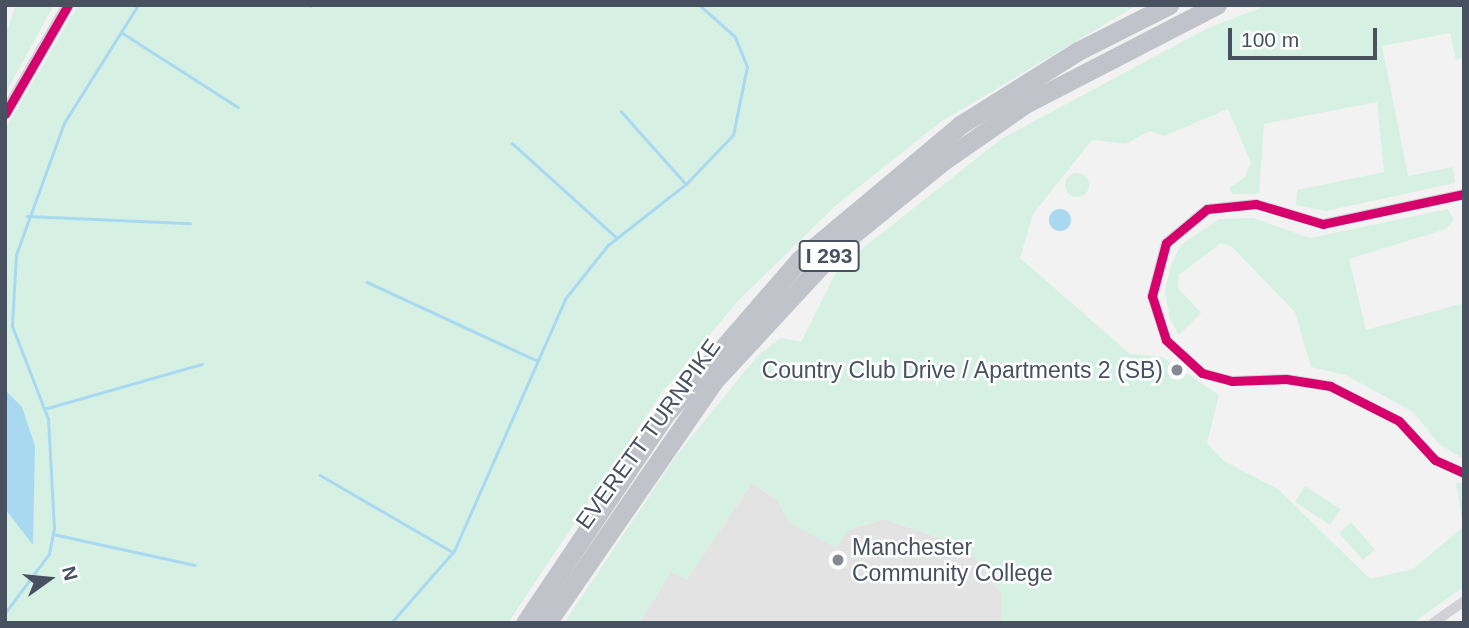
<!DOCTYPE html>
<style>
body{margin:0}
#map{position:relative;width:1469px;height:628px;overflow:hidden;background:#f2f2f2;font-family:Helvetica,sans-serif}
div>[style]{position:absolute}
.education>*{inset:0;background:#e4e3e4}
.green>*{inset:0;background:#d6f1e4}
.round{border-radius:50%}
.water>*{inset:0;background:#a9d9f1}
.stream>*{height:2.5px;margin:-1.25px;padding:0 1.25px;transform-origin:1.25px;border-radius:1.25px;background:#a9d9f1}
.minor>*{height:10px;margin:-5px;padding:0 5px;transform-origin:5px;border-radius:5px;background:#d0d2d5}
.tertiary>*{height:12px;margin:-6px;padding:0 6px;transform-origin:6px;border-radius:6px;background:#d0d2d5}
.motorway>*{height:19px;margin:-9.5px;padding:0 9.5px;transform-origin:9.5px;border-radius:9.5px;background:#c0c3ca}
.cycleway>*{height:9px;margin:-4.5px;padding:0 4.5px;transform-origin:4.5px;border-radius:4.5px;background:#d6006c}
.dots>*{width:19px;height:19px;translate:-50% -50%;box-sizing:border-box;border:4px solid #fff;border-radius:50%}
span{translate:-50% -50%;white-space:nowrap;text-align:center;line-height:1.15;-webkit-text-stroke:5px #fff;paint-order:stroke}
.shield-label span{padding:2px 5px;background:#fff;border:2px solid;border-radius:5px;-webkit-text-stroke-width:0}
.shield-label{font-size:21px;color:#48515f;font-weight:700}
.poi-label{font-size:23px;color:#48515f}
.right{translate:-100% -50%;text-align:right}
.left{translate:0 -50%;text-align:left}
.street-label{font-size:23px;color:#48515f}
.frame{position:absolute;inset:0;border:7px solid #48515f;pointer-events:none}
.north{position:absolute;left:14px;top:544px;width:70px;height:70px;-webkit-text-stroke:5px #fff;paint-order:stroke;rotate:75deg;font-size:19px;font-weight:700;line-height:28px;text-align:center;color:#48515f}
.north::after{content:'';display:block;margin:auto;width:24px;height:32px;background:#48515f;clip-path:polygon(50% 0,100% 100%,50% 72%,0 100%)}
.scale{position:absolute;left:1228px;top:28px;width:149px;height:32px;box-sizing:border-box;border:4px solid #48515f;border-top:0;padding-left:9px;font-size:21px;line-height:24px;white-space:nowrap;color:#48515f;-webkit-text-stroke:5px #fff;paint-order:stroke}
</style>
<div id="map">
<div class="education">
<i style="clip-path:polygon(752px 483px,777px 500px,790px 523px,849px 530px,884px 519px,967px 547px,1001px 593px,1001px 623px,639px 623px,671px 572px,687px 579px)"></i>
</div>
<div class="green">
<i style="clip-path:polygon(16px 5px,54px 5px,5px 94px,5px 36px)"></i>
<i style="clip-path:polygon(78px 5px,1137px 5px,939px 123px,835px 206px,736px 303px,661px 394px,508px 623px,5px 623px,5px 130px)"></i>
<i style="clip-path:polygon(1268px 5px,1464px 5px,1464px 57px,1456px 60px,1450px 33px,1382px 46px,1408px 176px,1453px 167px,1455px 183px,1326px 211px,1296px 205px,1297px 190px,1384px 172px,1377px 102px,1264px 124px,1259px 194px,1232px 194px,1229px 188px,1245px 177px,1251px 163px,1228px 109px,1164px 136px,1150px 131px,1126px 144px,1092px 140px,1033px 214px,1020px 258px,1130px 354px,1162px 357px,1219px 395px,1207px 443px,1224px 461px,1278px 489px,1370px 579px,1413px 569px,1463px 527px,1456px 482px,1464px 484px,1464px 587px,1412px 623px,1001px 623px,1001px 593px,967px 547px,884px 519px,849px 530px,836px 548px,790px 523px,777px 500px,752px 483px,687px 580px,671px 572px,639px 623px,564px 623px,676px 456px,758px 355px,781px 338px,801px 342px,838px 268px,1001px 139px,1208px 28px)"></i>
<i class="round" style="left:1065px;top:173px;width:24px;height:24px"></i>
<i style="clip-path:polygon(1448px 209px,1454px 220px,1446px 229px,1349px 259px,1366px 330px,1464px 303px,1464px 459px,1439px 444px,1413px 412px,1346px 375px,1311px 367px,1295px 312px,1231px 246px,1221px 243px,1179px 275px,1178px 288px,1201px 313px,1179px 335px,1170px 319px,1165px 291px,1171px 264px,1181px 245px,1219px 219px,1253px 218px,1310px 238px)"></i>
<i style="clip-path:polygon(1305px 486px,1341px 509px,1330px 525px,1295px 502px)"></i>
<i style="clip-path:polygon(1351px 522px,1375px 550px,1363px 560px,1339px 533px)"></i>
</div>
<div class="water">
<i class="round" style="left:1049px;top:209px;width:22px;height:22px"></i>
<i style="clip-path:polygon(5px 390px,22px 407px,35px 446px,33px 545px,5px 509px)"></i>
</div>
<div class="stream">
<i style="left:310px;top:5px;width:1px;rotate:45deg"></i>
<i style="left:121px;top:32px;width:139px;rotate:32.7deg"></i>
<i style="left:621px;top:111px;width:98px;rotate:48.3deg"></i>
<i style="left:512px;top:143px;width:140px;rotate:42.1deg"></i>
<i style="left:27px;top:216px;width:163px;rotate:2.5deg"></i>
<i style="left:367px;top:282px;width:186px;rotate:24.8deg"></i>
<i style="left:44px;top:409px;width:164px;rotate:-15.9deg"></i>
<i style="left:320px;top:475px;width:154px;rotate:30.1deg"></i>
<i style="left:53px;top:534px;width:145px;rotate:12.3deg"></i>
<i style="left:5px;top:613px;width:74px;rotate:-53.3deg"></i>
<i style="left:49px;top:554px;width:25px;rotate:-79deg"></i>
<i style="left:54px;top:529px;width:110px;rotate:-93.1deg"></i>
<i style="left:48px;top:419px;width:100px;rotate:-111.2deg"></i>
<i style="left:12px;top:326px;width:71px;rotate:-86.8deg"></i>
<i style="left:16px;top:255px;width:140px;rotate:-70deg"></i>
<i style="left:64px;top:123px;width:139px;rotate:-57.9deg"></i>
<i style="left:391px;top:623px;width:96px;rotate:-48.8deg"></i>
<i style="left:454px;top:551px;width:275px;rotate:-66.2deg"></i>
<i style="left:565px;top:299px;width:69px;rotate:-51.5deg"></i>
<i style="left:608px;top:245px;width:99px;rotate:-38deg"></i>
<i style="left:686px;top:184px;width:68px;rotate:-46.2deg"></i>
<i style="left:733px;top:135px;width:69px;rotate:-78.4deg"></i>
<i style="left:747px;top:67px;width:32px;rotate:-112deg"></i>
<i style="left:735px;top:37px;width:48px;rotate:-138.4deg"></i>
</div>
<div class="minor">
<i style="left:1464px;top:194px;width:144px;rotate:168deg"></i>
<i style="left:1323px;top:224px;width:70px;rotate:-163.4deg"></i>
<i style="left:1256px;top:204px;width:49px;rotate:174.2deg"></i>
<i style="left:1207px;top:209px;width:53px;rotate:140.3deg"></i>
<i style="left:1166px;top:243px;width:55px;rotate:104.8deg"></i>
<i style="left:1152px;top:296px;width:46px;rotate:72.3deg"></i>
<i style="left:1166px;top:340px;width:49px;rotate:42.5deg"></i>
<i style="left:1202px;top:373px;width:31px;rotate:15deg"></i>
<i style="left:1232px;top:381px;width:54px;rotate:-2.1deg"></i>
<i style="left:1286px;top:379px;width:45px;rotate:9deg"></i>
<i style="left:1330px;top:386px;width:77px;rotate:26.9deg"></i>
<i style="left:1399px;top:421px;width:53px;rotate:47.3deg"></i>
<i style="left:1435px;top:460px;width:32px;rotate:24deg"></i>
<i style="left:1433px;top:623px;width:38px;rotate:-35deg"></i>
</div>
<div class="tertiary">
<i style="left:5px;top:114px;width:126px;rotate:-60deg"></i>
</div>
<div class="motorway">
<i style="left:525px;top:623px;width:249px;rotate:-56.1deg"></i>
<i style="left:664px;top:416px;width:208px;rotate:-49.1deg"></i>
<i style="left:800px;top:259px;width:209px;rotate:-39.9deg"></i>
<i style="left:960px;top:125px;width:139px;rotate:-32.1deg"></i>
<i style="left:1078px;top:51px;width:102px;rotate:-26.8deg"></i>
<i style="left:547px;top:623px;width:293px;rotate:-55.4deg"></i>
<i style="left:713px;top:382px;width:187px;rotate:-47.2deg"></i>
<i style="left:840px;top:245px;width:132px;rotate:-39.1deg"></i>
<i style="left:942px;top:162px;width:101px;rotate:-34.9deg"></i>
<i style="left:1025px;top:104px;width:216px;rotate:-27.3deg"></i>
</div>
<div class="cycleway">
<i style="left:5px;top:114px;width:126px;rotate:-60deg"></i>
<i style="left:1464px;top:194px;width:144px;rotate:168deg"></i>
<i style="left:1323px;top:224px;width:70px;rotate:-163.4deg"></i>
<i style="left:1256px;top:204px;width:49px;rotate:174.2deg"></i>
<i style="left:1207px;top:209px;width:53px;rotate:140.3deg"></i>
<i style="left:1166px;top:243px;width:55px;rotate:104.8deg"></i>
<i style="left:1152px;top:296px;width:46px;rotate:72.3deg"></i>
<i style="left:1166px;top:340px;width:49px;rotate:42.5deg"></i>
<i style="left:1202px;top:373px;width:31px;rotate:15deg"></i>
<i style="left:1232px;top:381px;width:54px;rotate:-2.1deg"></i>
<i style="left:1286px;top:379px;width:45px;rotate:9deg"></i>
<i style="left:1330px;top:386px;width:77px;rotate:26.9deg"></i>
<i style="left:1399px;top:421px;width:53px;rotate:47.3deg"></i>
<i style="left:1435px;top:460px;width:32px;rotate:24deg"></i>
</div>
<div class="dots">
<i style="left:1177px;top:370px;background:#848992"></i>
<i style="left:838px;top:560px;background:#848992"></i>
</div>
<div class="shield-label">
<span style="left:829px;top:256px">I 293</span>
</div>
<div class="poi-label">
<span class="right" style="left:1163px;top:370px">Country Club Drive / Apartments 2 (SB)</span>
<span class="left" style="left:852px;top:560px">Manchester<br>Community College</span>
</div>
<div class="street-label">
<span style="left:648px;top:434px;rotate:-54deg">EVERETT TURNPIKE</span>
</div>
<div class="frame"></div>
<div class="north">N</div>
<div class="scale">100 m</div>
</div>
